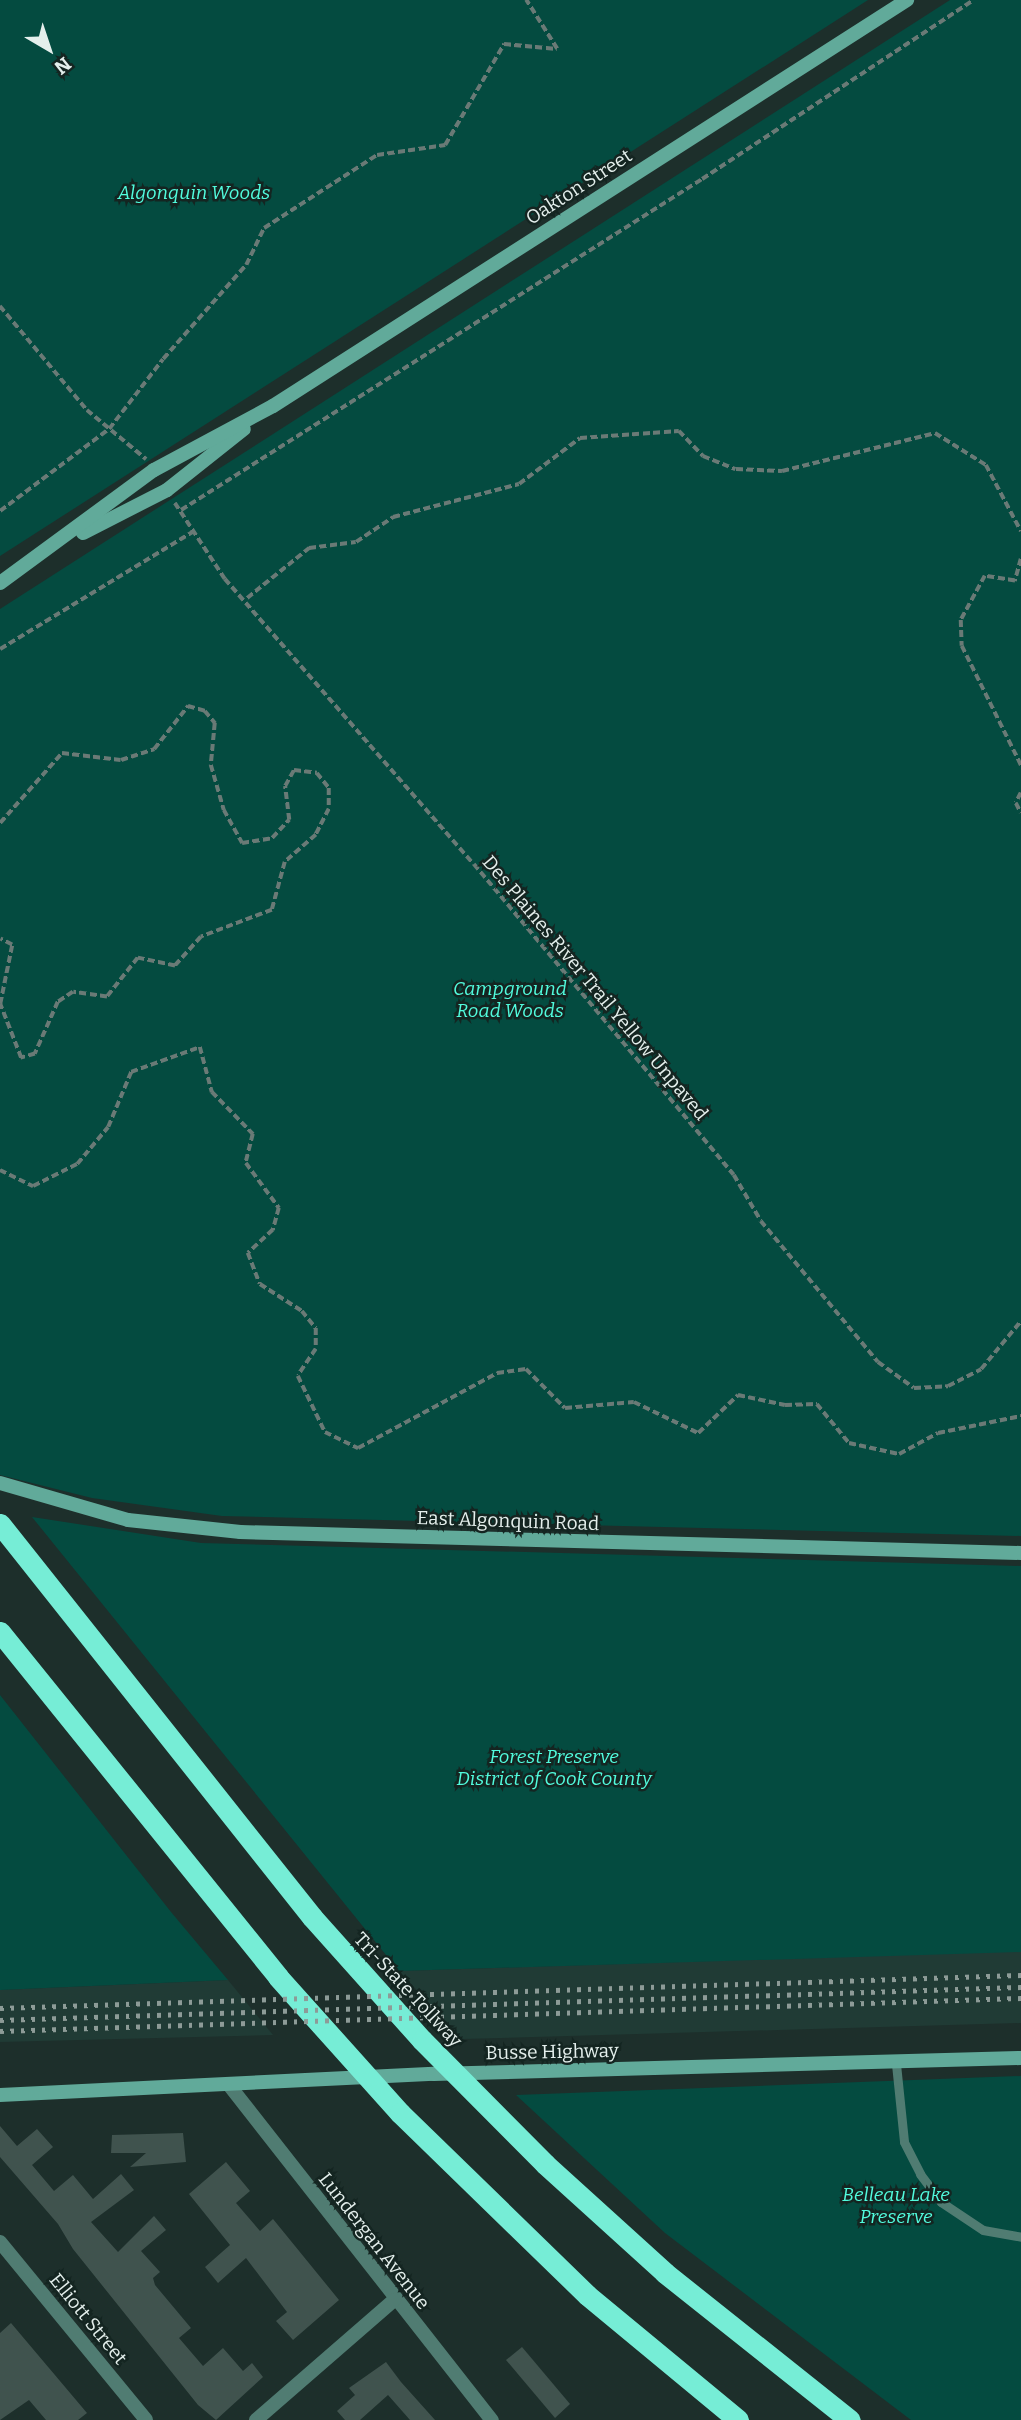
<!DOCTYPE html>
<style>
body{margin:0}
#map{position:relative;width:1021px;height:2420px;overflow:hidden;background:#1d2f2b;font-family:Bitter,serif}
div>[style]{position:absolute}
.built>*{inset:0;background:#203b35}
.green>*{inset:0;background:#044b40}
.building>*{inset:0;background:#40534e}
.path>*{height:3.5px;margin-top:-1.75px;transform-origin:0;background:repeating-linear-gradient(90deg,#6a7a76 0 7px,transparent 0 10.5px)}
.service>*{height:9px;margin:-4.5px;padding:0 4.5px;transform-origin:4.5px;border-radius:4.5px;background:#507c72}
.minor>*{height:14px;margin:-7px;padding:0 7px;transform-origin:7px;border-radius:7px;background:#507c72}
.secondary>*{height:14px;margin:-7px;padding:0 7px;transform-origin:7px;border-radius:7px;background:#61aa9a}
.motorway>*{height:21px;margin:-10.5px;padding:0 10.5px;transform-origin:10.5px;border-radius:10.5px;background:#76edd6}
.rail>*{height:5px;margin-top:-2.5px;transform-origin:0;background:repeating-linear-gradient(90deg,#8d9b97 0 3.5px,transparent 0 10.5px)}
span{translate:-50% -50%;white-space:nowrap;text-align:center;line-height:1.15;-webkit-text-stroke:5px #142521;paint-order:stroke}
.street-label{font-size:19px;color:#e4efec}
.park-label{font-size:19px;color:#51fbdd;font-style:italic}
.north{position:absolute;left:14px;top:14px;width:70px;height:70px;-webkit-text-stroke:5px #142521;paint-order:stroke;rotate:141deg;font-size:19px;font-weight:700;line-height:28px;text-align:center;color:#e4efec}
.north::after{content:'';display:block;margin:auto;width:24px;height:32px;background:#e4efec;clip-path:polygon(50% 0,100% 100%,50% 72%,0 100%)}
</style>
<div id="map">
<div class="built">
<i style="clip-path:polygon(1021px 1951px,1021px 2023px,462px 2039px,399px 1971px)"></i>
<i style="clip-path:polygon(228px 1980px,273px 2035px,0 2042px,0 1990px)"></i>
</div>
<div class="green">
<i style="clip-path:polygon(0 0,868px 0,0 556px)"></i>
<i style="clip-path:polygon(950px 0,1021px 0,1021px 1536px,222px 1516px,92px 1498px,0 1475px,0 609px)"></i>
<i style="clip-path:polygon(32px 1517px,201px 1543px,1021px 1566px,1021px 1952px,399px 1971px)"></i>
<i style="clip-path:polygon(0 1695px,171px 1912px,228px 1980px,0 1990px)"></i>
<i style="clip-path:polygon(1021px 2076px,1021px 2420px,911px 2420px,665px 2233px,516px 2095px)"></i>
</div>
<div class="building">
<i style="clip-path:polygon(0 2126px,17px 2146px,37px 2129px,53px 2147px,32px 2165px,54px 2191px,73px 2175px,93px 2199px,121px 2174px,134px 2190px,91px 2222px,118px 2252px,154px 2216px,166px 2230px,141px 2251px,160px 2272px,153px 2278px,155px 2285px,191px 2328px,179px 2338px,203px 2366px,223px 2348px,243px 2371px,252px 2363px,263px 2377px,216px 2420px,198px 2405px,73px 2249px,58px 2224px,0 2157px)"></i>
<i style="clip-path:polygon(183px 2133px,186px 2162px,130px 2167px,146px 2153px,111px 2153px,112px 2135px)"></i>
<i style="clip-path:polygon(226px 2162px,250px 2191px,236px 2203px,260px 2231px,273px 2219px,339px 2300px,293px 2340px,276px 2321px,287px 2312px,246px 2258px,218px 2283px,205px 2267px,230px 2245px,189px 2194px)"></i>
<i style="clip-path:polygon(11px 2323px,87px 2413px,78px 2420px,46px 2420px,29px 2400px,0 2420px,0 2333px)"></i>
<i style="clip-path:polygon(522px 2347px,570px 2404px,555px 2418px,506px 2360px)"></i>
<i style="clip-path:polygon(386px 2362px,401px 2382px,435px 2420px,410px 2420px,388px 2395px,360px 2420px,345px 2420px,337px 2411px,355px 2395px,349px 2388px)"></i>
</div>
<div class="path">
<i style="left:0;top:306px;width:136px;rotate:50.1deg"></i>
<i style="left:87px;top:410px;width:77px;rotate:39.7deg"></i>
<i style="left:175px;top:503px;width:91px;rotate:56.7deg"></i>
<i style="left:225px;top:579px;width:378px;rotate:48.9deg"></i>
<i style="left:474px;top:864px;width:405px;rotate:50.1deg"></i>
<i style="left:734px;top:1175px;width:53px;rotate:59.6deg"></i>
<i style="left:761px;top:1221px;width:183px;rotate:50.3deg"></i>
<i style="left:878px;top:1362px;width:44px;rotate:35.8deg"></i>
<i style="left:914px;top:1388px;width:34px;rotate:-3deg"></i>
<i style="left:948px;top:1386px;width:37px;rotate:-27deg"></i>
<i style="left:981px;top:1369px;width:62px;rotate:-50.2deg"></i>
<i style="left:181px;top:510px;width:617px;rotate:-32.43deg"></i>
<i style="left:702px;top:179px;width:325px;rotate:-33.4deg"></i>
<i style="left:0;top:511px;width:136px;rotate:-37deg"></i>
<i style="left:109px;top:429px;width:88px;rotate:-52.4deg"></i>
<i style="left:163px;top:359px;width:125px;rotate:-48.6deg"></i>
<i style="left:246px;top:265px;width:41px;rotate:-64.1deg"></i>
<i style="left:264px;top:228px;width:135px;rotate:-32.9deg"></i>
<i style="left:377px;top:155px;width:69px;rotate:-8.4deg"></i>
<i style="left:445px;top:145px;width:117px;rotate:-59.7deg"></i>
<i style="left:504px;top:44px;width:53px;rotate:5.4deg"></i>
<i style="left:557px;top:49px;width:58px;rotate:-122.3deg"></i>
<i style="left:1021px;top:559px;width:23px;rotate:105deg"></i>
<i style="left:1015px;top:581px;width:30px;rotate:-171deg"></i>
<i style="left:985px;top:576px;width:50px;rotate:118.6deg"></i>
<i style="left:961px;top:620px;width:26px;rotate:88deg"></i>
<i style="left:962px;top:646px;width:133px;rotate:63.6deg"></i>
<i style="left:247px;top:598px;width:80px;rotate:-38.9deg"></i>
<i style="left:309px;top:548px;width:47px;rotate:-7.3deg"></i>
<i style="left:356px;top:542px;width:45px;rotate:-34deg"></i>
<i style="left:393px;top:517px;width:130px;rotate:-14.7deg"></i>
<i style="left:519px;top:484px;width:76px;rotate:-37deg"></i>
<i style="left:580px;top:438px;width:99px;rotate:-4deg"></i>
<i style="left:679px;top:431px;width:35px;rotate:46deg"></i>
<i style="left:703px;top:456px;width:35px;rotate:22deg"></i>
<i style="left:736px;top:469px;width:46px;rotate:2.5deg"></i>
<i style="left:782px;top:471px;width:158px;rotate:-13.9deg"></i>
<i style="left:935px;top:433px;width:60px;rotate:32.1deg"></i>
<i style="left:986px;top:465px;width:75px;rotate:62.1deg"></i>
<i style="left:0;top:649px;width:227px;rotate:-31.3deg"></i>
<i style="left:1021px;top:793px;width:11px;rotate:117deg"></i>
<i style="left:1016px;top:803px;width:11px;rotate:63deg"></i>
<i style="left:0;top:823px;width:94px;rotate:-48.5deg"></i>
<i style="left:62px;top:753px;width:59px;rotate:6.8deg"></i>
<i style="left:121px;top:760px;width:35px;rotate:-18deg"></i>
<i style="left:154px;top:749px;width:55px;rotate:-51.7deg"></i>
<i style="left:188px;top:706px;width:18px;rotate:16deg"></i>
<i style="left:205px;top:711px;width:16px;rotate:50deg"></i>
<i style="left:215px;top:723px;width:42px;rotate:95.4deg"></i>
<i style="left:211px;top:765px;width:47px;rotate:73.9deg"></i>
<i style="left:224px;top:810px;width:38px;rotate:61deg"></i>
<i style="left:242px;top:843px;width:30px;rotate:-9deg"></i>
<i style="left:272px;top:838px;width:25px;rotate:-47deg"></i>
<i style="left:289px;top:820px;width:34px;rotate:-97deg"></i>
<i style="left:285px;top:786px;width:18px;rotate:-61deg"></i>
<i style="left:294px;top:770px;width:23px;rotate:7deg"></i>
<i style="left:317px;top:773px;width:19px;rotate:51deg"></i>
<i style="left:329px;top:788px;width:21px;rotate:90deg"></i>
<i style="left:329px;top:809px;width:29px;rotate:117deg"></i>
<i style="left:316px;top:835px;width:41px;rotate:138.9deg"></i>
<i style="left:285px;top:862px;width:50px;rotate:105.2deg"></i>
<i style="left:272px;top:910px;width:76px;rotate:159.2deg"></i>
<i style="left:201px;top:937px;width:39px;rotate:132deg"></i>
<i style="left:175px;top:966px;width:38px;rotate:-168deg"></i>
<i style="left:138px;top:958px;width:50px;rotate:128.5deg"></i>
<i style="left:107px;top:997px;width:34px;rotate:-172deg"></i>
<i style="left:73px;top:992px;width:18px;rotate:146deg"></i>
<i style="left:58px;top:1002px;width:57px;rotate:113.9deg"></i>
<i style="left:35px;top:1054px;width:15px;rotate:164deg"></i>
<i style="left:21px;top:1058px;width:58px;rotate:-111.3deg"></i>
<i style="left:0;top:1004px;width:60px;rotate:-78.5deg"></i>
<i style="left:12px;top:945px;width:13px;rotate:-153deg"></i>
<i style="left:0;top:1170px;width:37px;rotate:26deg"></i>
<i style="left:33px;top:1186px;width:49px;rotate:-26.6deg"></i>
<i style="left:77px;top:1164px;width:48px;rotate:-50deg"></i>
<i style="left:108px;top:1127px;width:60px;rotate:-67.3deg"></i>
<i style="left:131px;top:1072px;width:73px;rotate:-19.9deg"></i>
<i style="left:200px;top:1047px;width:47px;rotate:75.1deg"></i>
<i style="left:212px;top:1092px;width:59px;rotate:45.7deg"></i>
<i style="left:253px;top:1134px;width:30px;rotate:104deg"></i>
<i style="left:246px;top:1163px;width:56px;rotate:53.7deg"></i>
<i style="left:279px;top:1208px;width:23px;rotate:105deg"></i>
<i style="left:273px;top:1230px;width:34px;rotate:137deg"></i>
<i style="left:248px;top:1253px;width:33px;rotate:69deg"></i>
<i style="left:260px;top:1284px;width:50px;rotate:32.7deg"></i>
<i style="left:302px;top:1311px;width:22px;rotate:51deg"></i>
<i style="left:316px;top:1328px;width:21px;rotate:90deg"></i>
<i style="left:316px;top:1349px;width:32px;rotate:124deg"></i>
<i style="left:298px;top:1376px;width:62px;rotate:64.3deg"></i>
<i style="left:325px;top:1432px;width:37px;rotate:26deg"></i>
<i style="left:358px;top:1448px;width:158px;rotate:-28.3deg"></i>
<i style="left:497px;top:1373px;width:29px;rotate:-8deg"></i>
<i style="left:526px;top:1369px;width:55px;rotate:45deg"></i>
<i style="left:565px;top:1408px;width:69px;rotate:-5deg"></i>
<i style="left:634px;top:1402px;width:71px;rotate:25.8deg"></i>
<i style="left:698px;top:1433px;width:55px;rotate:-43.5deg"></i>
<i style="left:738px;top:1395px;width:48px;rotate:12deg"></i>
<i style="left:785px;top:1405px;width:32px;rotate:-2deg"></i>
<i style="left:817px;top:1404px;width:50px;rotate:50.6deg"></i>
<i style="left:849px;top:1443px;width:51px;rotate:12.4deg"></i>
<i style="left:899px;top:1454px;width:44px;rotate:-28.3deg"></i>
<i style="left:938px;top:1433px;width:85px;rotate:-11.6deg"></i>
</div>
<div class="service">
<i style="left:896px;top:2064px;width:78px;rotate:84.1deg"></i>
<i style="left:904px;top:2142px;width:36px;rotate:63deg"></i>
<i style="left:920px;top:2174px;width:35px;rotate:53deg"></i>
<i style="left:941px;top:2202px;width:50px;rotate:33.7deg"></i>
<i style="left:983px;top:2230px;width:39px;rotate:10deg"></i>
</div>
<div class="minor">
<i style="left:229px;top:2085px;width:426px;rotate:51.9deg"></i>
<i style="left:0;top:2242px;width:230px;rotate:50.6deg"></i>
<i style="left:256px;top:2420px;width:183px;rotate:-41deg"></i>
</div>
<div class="secondary">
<i style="left:83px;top:533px;width:94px;rotate:-27.1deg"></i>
<i style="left:167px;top:490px;width:98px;rotate:-38.4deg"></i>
<i style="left:0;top:583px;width:191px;rotate:-36.3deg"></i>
<i style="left:154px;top:470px;width:135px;rotate:-28.3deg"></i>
<i style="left:273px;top:406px;width:753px;rotate:-32.63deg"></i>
<i style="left:0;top:1483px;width:133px;rotate:16.1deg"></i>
<i style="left:128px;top:1520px;width:113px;rotate:6.1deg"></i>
<i style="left:240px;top:1532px;width:781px;rotate:1.54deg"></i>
<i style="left:0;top:2095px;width:434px;rotate:-2.8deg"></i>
<i style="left:433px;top:2074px;width:588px;rotate:-1.56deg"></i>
</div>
<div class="motorway">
<i style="left:0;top:1524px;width:502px;rotate:51.55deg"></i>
<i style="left:312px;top:1917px;width:165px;rotate:48.2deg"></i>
<i style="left:422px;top:2040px;width:175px;rotate:45.2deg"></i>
<i style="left:545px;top:2164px;width:162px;rotate:42.2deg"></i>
<i style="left:665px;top:2273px;width:236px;rotate:38.5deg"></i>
<i style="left:0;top:1632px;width:443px;rotate:51.1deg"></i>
<i style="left:278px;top:1977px;width:183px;rotate:48.1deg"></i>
<i style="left:400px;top:2113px;width:261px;rotate:44.2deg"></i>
<i style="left:587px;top:2295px;width:196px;rotate:39.6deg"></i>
</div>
<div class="rail">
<i style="left:0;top:2008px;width:1022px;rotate:-1.85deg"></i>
<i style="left:0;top:2020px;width:1022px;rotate:-1.85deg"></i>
<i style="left:0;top:2031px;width:1022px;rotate:-1.85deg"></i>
</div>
<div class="street-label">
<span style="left:579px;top:187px;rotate:-33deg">Oakton Street</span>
<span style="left:595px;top:988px;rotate:50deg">Des Plaines River Trail Yellow Unpaved</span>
<span style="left:508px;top:1521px;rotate:2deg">East Algonquin Road</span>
<span style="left:408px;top:1990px;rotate:47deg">Tri-State Tollway</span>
<span style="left:552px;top:2052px;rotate:-1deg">Busse Highway</span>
<span style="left:374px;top:2241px;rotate:52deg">Lundergan Avenue</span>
<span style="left:88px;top:2319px;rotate:51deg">Elliott Street</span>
</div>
<div class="park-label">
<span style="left:194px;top:193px">Algonquin Woods</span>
<span style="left:510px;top:1000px">Campground<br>Road Woods</span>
<span style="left:554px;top:1768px">Forest Preserve<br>District of Cook County</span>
<span style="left:896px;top:2206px">Belleau Lake<br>Preserve</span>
</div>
<div class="north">N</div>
</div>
